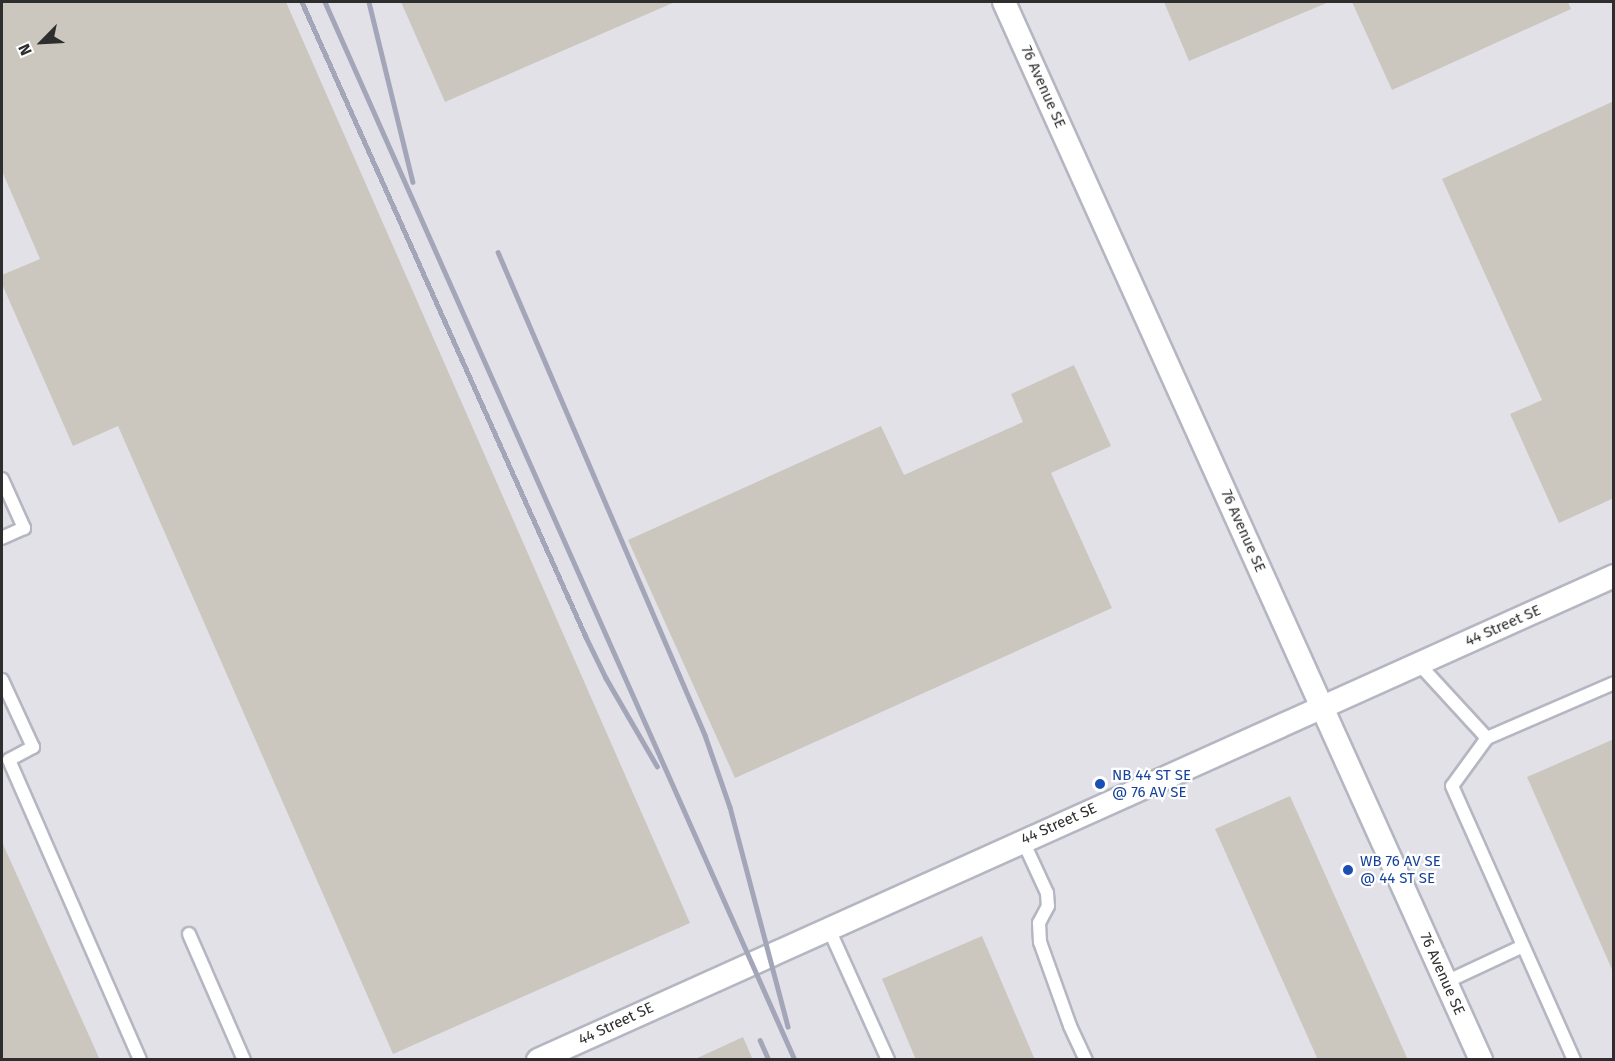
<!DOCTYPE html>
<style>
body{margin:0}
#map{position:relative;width:1615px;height:1061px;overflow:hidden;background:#efe9e1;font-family:"Fira Sans",sans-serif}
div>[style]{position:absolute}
.industrial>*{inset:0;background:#e3e1e8}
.building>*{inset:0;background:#cbc7bf}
.roads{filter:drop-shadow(2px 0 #b4b7c1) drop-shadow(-2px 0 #b4b7c1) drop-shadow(0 2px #b4b7c1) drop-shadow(0 -2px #b4b7c1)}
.service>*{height:12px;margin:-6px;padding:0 6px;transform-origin:6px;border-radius:6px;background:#fff}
.minor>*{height:22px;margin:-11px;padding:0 11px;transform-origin:11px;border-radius:11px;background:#fff}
.rail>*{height:4.5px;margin:-2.25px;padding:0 2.25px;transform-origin:2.25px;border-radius:2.25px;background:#a3a6b8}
.dots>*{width:16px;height:16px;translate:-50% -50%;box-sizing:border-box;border:3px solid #fff;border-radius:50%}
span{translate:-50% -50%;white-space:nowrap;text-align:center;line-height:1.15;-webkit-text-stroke:4.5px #fff;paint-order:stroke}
.street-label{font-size:15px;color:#2e2e2e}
.transit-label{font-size:15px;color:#164399}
.left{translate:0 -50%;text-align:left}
.frame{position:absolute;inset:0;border:3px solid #2e2e2e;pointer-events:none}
.north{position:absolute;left:12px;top:12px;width:60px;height:60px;-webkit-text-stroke:4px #fff;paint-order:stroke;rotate:246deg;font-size:16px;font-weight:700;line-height:24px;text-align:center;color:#2e2e2e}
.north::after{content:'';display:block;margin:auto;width:21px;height:27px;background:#2e2e2e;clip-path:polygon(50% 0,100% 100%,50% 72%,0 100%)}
</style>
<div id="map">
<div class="industrial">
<i style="clip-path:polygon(2px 2px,1613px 2px,1613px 1059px,2px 1059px)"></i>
</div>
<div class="building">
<i style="clip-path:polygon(2px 2px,286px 2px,690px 923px,393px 1054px,118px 426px,73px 446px,2px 284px,2px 275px,40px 259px,2px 171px)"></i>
<i style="clip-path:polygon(401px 2px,675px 2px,445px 102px)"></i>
<i style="clip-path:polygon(1164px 2px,1329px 2px,1189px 61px)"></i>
<i style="clip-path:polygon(1352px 2px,1568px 2px,1571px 9px,1392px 90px)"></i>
<i style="clip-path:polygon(1614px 101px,1614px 498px,1559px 523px,1510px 414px,1542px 400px,1442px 179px)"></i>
<i style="clip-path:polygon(1074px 365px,1111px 446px,1051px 473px,1112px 608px,735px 778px,628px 540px,881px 426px,904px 475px,1023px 422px,1011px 394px)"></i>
<i style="clip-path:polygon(1614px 739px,1614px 974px,1527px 777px)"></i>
<i style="clip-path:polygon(1290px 796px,1408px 1060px,1318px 1060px,1215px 829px)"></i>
<i style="clip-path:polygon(2px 842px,100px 1060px,2px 1060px)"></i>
<i style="clip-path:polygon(982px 936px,1035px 1060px,916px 1060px,882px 979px)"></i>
<i style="clip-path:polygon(743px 1037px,753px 1060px,693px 1060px)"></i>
</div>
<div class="roads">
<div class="service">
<i style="left:2px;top:479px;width:54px;rotate:65.8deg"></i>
<i style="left:24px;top:528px;width:24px;rotate:156deg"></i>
<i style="left:1418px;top:663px;width:102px;rotate:47.4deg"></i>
<i style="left:1487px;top:738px;width:138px;rotate:-23.4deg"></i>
<i style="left:2px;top:680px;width:74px;rotate:65.2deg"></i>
<i style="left:33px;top:747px;width:27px;rotate:152deg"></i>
<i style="left:9px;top:760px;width:327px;rotate:66.4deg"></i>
<i style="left:1487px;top:738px;width:59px;rotate:126.1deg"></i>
<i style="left:1452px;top:786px;width:300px;rotate:66deg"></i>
<i style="left:1023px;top:841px;width:57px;rotate:65.2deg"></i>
<i style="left:1047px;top:893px;width:13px;rotate:86deg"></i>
<i style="left:1048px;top:906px;width:19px;rotate:118deg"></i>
<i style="left:1039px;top:923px;width:19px;rotate:87deg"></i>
<i style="left:1040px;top:942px;width:89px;rotate:70.3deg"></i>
<i style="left:1070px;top:1026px;width:38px;rotate:65deg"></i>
<i style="left:828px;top:927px;width:146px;rotate:65.7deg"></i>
<i style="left:189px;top:934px;width:137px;rotate:66.4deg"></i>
<i style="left:1446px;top:982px;width:85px;rotate:-25.1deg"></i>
</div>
<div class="minor">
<i style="left:1004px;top:2px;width:1161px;rotate:65.73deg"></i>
<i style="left:538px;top:1060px;width:1180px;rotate:-24.22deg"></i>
</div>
</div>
<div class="rail">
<i style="left:302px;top:2px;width:696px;rotate:65.9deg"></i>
<i style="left:586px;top:637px;width:46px;rotate:64deg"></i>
<i style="left:606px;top:678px;width:102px;rotate:59.9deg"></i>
<i style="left:325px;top:2px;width:1158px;rotate:66.05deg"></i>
<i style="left:369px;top:2px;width:185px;rotate:76.3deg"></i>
<i style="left:498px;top:252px;width:525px;rotate:66.8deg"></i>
<i style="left:705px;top:735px;width:76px;rotate:70.9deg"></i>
<i style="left:730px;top:807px;width:227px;rotate:75.2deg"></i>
<i style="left:760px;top:1040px;width:22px;rotate:66deg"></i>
</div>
<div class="dots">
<i style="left:1100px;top:784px;background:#1a4fb4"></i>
<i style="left:1348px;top:870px;background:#1a4fb4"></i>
</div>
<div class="street-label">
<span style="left:1043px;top:87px;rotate:66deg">76 Avenue SE</span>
<span style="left:1243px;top:531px;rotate:66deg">76 Avenue SE</span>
<span style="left:1503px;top:626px;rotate:-24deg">44 Street SE</span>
<span style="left:1059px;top:824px;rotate:-24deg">44 Street SE</span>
<span style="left:1442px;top:974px;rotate:66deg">76 Avenue SE</span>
<span style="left:616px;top:1024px;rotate:-25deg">44 Street SE</span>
</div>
<div class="transit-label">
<span class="left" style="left:1112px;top:784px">NB 44 ST SE<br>@ 76 AV SE</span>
<span class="left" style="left:1360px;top:870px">WB 76 AV SE<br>@ 44 ST SE</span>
</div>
<div class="frame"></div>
<div class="north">N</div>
</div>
